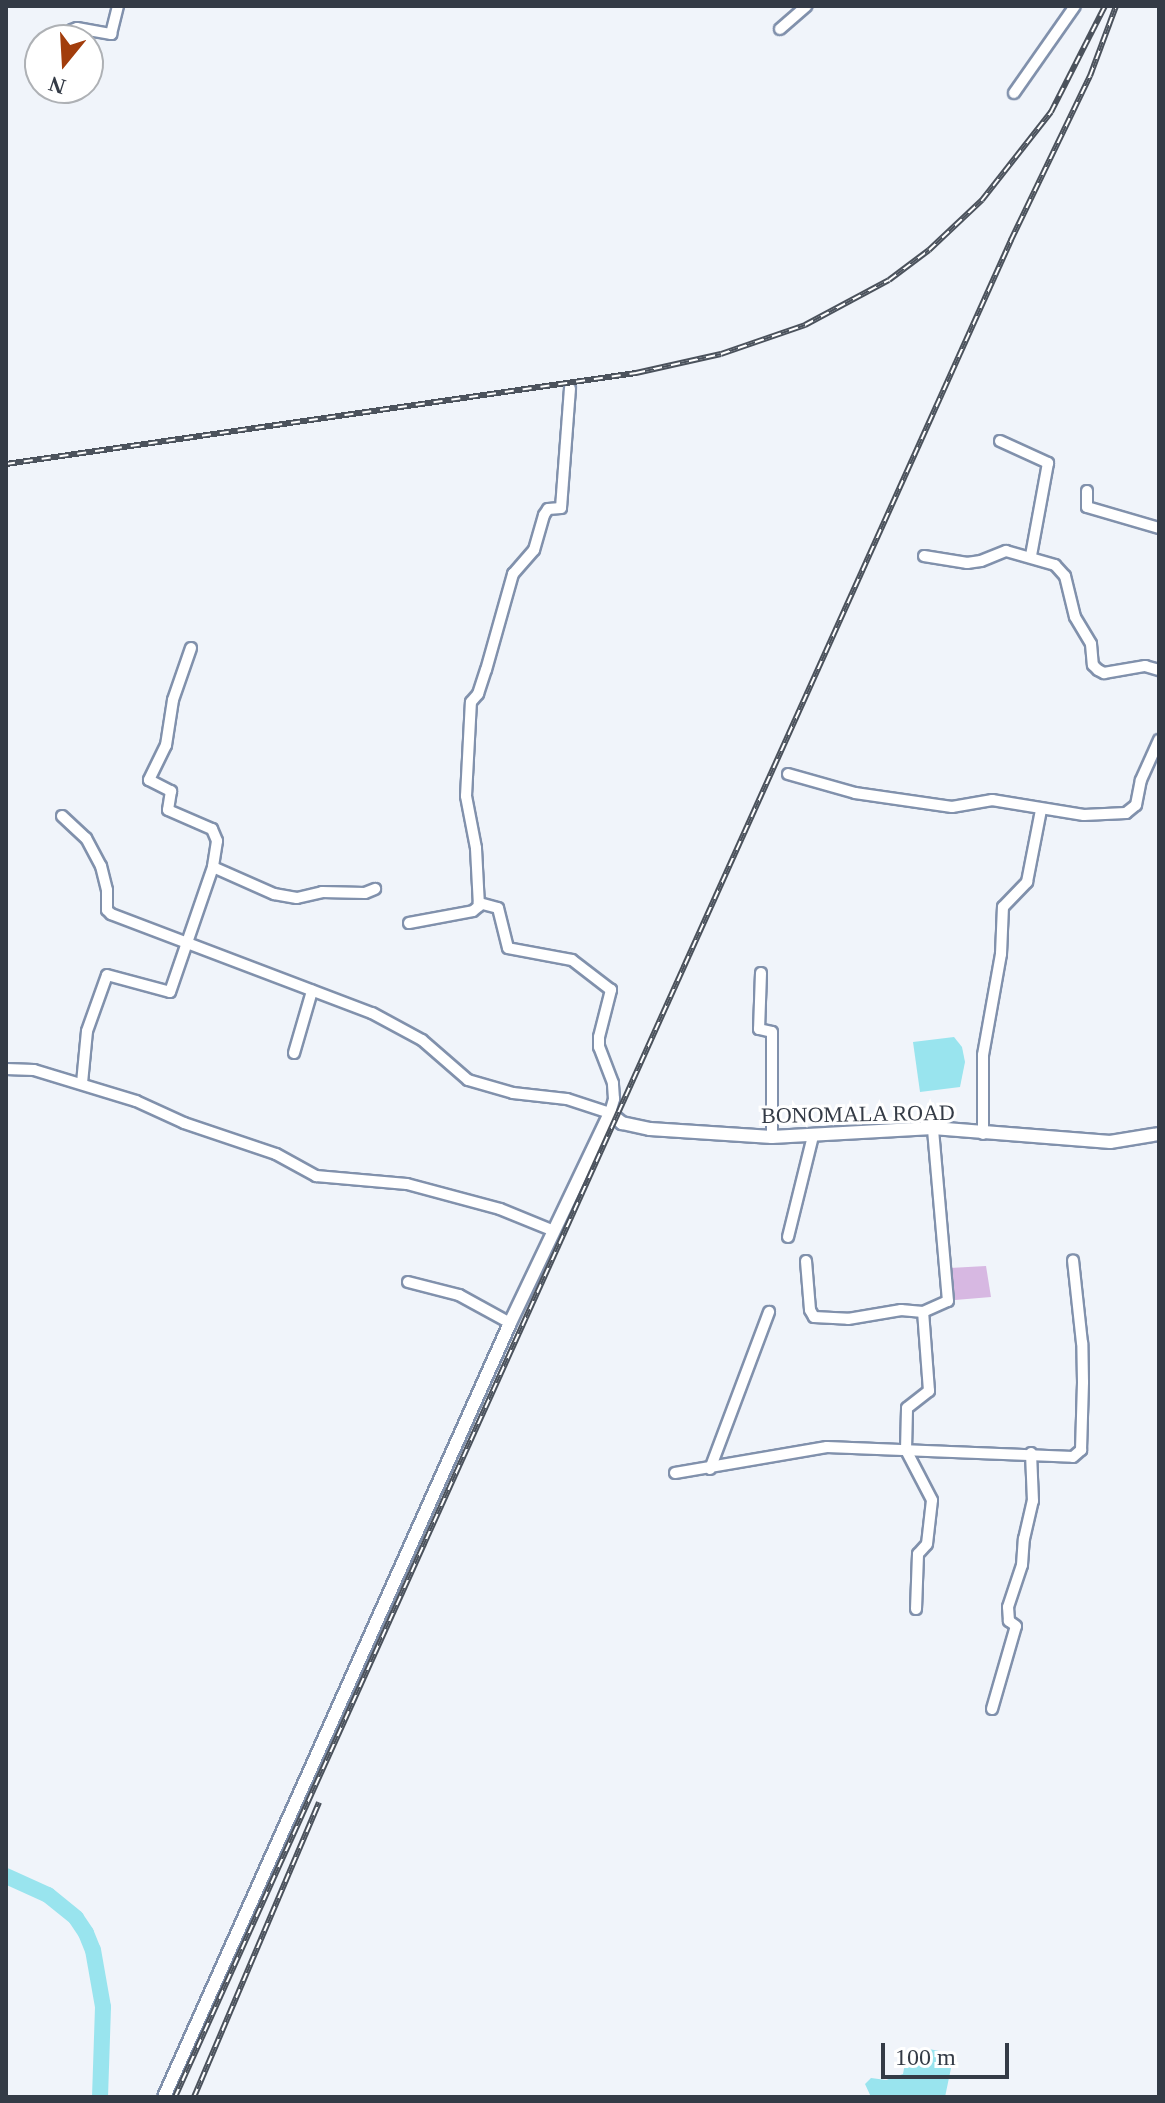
<!DOCTYPE html>
<style>
body{margin:0}
#map{position:relative;width:1165px;height:2103px;overflow:hidden;background:#f0f4fa;font-family:Georgia,serif}
div>[style]{position:absolute}
.green>*{inset:0;background:#d7b8e2}
.water>*{inset:0;background:#99e4ee}
.river>*{height:16px;margin:-8px;padding:0 8px;transform-origin:8px;border-radius:8px;background:#99e4ee}
.roads{filter:drop-shadow(2px 0 #8191ac) drop-shadow(-2px 0 #8191ac) drop-shadow(0 2px #8191ac) drop-shadow(0 -2px #8191ac)}
.minor>*{height:10px;margin:-5px;padding:0 5px;transform-origin:5px;border-radius:5px;background:#fff}
.tertiary>*{height:12px;margin:-6px;padding:0 6px;transform-origin:6px;border-radius:6px;background:#fff}
.rail>*{height:6px;margin-top:-3px;transform-origin:0;background:repeating-linear-gradient(90deg,#fff 0 9px,#4b525c 0 18px);box-sizing:border-box;border-block:2px solid #4b525c}
span{translate:-50% -50%;white-space:nowrap;text-align:center;line-height:1.15;-webkit-text-stroke:6px #fff;paint-order:stroke}
.street-label{font-size:22px;color:#343b46}
.frame{position:absolute;inset:0;border:8px solid #343b46;pointer-events:none}
.north{position:absolute;left:24px;top:24px;width:80px;height:80px;box-sizing:border-box;background:#fff;border:2px solid #aeb1b5;border-radius:50%;rotate:198deg;font-size:22px;font-weight:700;line-height:32px;text-align:center;color:#343b46}
.north::after{content:'';display:block;margin:auto;width:28px;height:36px;background:#a23d0c;clip-path:polygon(50% 0,100% 100%,50% 72%,0 100%)}
.scale{position:absolute;left:881px;top:2043px;width:128px;height:36px;box-sizing:border-box;border:4px solid #343b46;border-top:0;padding-left:10px;font-size:24px;line-height:28px;white-space:nowrap;color:#343b46;-webkit-text-stroke:6px #fff;paint-order:stroke}
</style>
<div id="map">
<div class="green">
<i style="clip-path:polygon(986px 1266px,991px 1297px,955px 1300px,950px 1268px)"></i>
</div>
<div class="water">
<i style="clip-path:polygon(954px 1037px,962px 1047px,965px 1062px,960px 1087px,920px 1092px,913px 1042px)"></i>
<i style="clip-path:polygon(924px 2048px,954px 2054px,945px 2097px,871px 2097px,865px 2084px,871px 2078px,886px 2080px,903px 2074px,906px 2058px)"></i>
</div>
<div class="river">
<i style="left:6px;top:1876px;width:46px;rotate:24.3deg"></i>
<i style="left:48px;top:1895px;width:36px;rotate:39deg"></i>
<i style="left:76px;top:1918px;width:18px;rotate:56deg"></i>
<i style="left:86px;top:1933px;width:18px;rotate:68deg"></i>
<i style="left:93px;top:1950px;width:58px;rotate:80deg"></i>
<i style="left:103px;top:2007px;width:90px;rotate:91.9deg"></i>
</div>
<div class="roads">
<div class="minor">
<i style="left:780px;top:29px;width:35px;rotate:-41deg"></i>
<i style="left:74px;top:40px;width:10px;rotate:-101deg"></i>
<i style="left:72px;top:30px;width:5px;rotate:-22deg"></i>
<i style="left:77px;top:28px;width:35px;rotate:10deg"></i>
<i style="left:111px;top:34px;width:29px;rotate:-76deg"></i>
<i style="left:1014px;top:93px;width:106px;rotate:-55deg"></i>
<i style="left:1000px;top:441px;width:53px;rotate:24.6deg"></i>
<i style="left:1048px;top:463px;width:95px;rotate:100.4deg"></i>
<i style="left:1087px;top:491px;width:16px;rotate:90deg"></i>
<i style="left:1087px;top:507px;width:75px;rotate:16.3deg"></i>
<i style="left:924px;top:556px;width:44px;rotate:9.2deg"></i>
<i style="left:967px;top:563px;width:14px;rotate:-8deg"></i>
<i style="left:981px;top:561px;width:27px;rotate:-22deg"></i>
<i style="left:1006px;top:551px;width:51px;rotate:15.9deg"></i>
<i style="left:1055px;top:565px;width:15px;rotate:48deg"></i>
<i style="left:1065px;top:576px;width:42px;rotate:76.3deg"></i>
<i style="left:1075px;top:617px;width:31px;rotate:59deg"></i>
<i style="left:1091px;top:644px;width:21px;rotate:85deg"></i>
<i style="left:1093px;top:665px;width:7px;rotate:45deg"></i>
<i style="left:1098px;top:670px;width:7px;rotate:27deg"></i>
<i style="left:1104px;top:673px;width:42px;rotate:-9.7deg"></i>
<i style="left:1145px;top:666px;width:15px;rotate:16deg"></i>
<i style="left:191px;top:648px;width:55px;rotate:109.1deg"></i>
<i style="left:173px;top:700px;width:46px;rotate:98.8deg"></i>
<i style="left:166px;top:745px;width:39px;rotate:116deg"></i>
<i style="left:149px;top:780px;width:25px;rotate:27deg"></i>
<i style="left:171px;top:791px;width:19px;rotate:99deg"></i>
<i style="left:168px;top:810px;width:48px;rotate:23.4deg"></i>
<i style="left:212px;top:829px;width:13px;rotate:67deg"></i>
<i style="left:217px;top:841px;width:26px;rotate:99deg"></i>
<i style="left:788px;top:774px;width:70px;rotate:15.8deg"></i>
<i style="left:855px;top:793px;width:98px;rotate:8.2deg"></i>
<i style="left:952px;top:807px;width:41px;rotate:-9.9deg"></i>
<i style="left:992px;top:800px;width:93px;rotate:9.3deg"></i>
<i style="left:1084px;top:815px;width:42px;rotate:-2.7deg"></i>
<i style="left:1126px;top:813px;width:13px;rotate:-39deg"></i>
<i style="left:1136px;top:805px;width:25px;rotate:-79deg"></i>
<i style="left:1141px;top:780px;width:44px;rotate:-65.8deg"></i>
<i style="left:62px;top:816px;width:33px;rotate:43deg"></i>
<i style="left:86px;top:838px;width:32px;rotate:62deg"></i>
<i style="left:101px;top:866px;width:25px;rotate:76deg"></i>
<i style="left:107px;top:890px;width:20px;rotate:90deg"></i>
<i style="left:107px;top:910px;width:6px;rotate:45deg"></i>
<i style="left:111px;top:914px;width:279px;rotate:20.8deg"></i>
<i style="left:372px;top:1013px;width:57px;rotate:28.4deg"></i>
<i style="left:422px;top:1040px;width:61px;rotate:41deg"></i>
<i style="left:468px;top:1080px;width:47px;rotate:16.1deg"></i>
<i style="left:513px;top:1093px;width:54px;rotate:6.3deg"></i>
<i style="left:567px;top:1099px;width:45px;rotate:18deg"></i>
<i style="left:610px;top:1113px;width:15px;rotate:-74deg"></i>
<i style="left:614px;top:1099px;width:16px;rotate:-94deg"></i>
<i style="left:613px;top:1083px;width:39px;rotate:-111deg"></i>
<i style="left:599px;top:1047px;width:10px;rotate:-90deg"></i>
<i style="left:599px;top:1037px;width:49px;rotate:-75.7deg"></i>
<i style="left:611px;top:990px;width:49px;rotate:-142.4deg"></i>
<i style="left:572px;top:960px;width:65px;rotate:-169.4deg"></i>
<i style="left:508px;top:948px;width:41px;rotate:-104deg"></i>
<i style="left:498px;top:908px;width:20px;rotate:-165deg"></i>
<i style="left:409px;top:923px;width:65px;rotate:-10.6deg"></i>
<i style="left:473px;top:911px;width:8px;rotate:-40deg"></i>
<i style="left:479px;top:906px;width:58px;rotate:-93deg"></i>
<i style="left:476px;top:848px;width:53px;rotate:-100.9deg"></i>
<i style="left:466px;top:796px;width:94px;rotate:-87deg"></i>
<i style="left:471px;top:702px;width:11px;rotate:-49deg"></i>
<i style="left:478px;top:694px;width:25px;rotate:-72deg"></i>
<i style="left:486px;top:670px;width:100px;rotate:-74.3deg"></i>
<i style="left:513px;top:574px;width:32px;rotate:-49deg"></i>
<i style="left:534px;top:550px;width:36px;rotate:-74deg"></i>
<i style="left:544px;top:515px;width:7px;rotate:-56deg"></i>
<i style="left:548px;top:509px;width:13px;rotate:-4deg"></i>
<i style="left:561px;top:508px;width:120px;rotate:-85.7deg"></i>
<i style="left:761px;top:973px;width:56px;rotate:92deg"></i>
<i style="left:759px;top:1029px;width:13px;rotate:13deg"></i>
<i style="left:772px;top:1032px;width:105px;rotate:90deg"></i>
<i style="left:294px;top:1053px;width:65px;rotate:-73.8deg"></i>
<i style="left:6px;top:1069px;width:28px;rotate:2deg"></i>
<i style="left:34px;top:1070px;width:107px;rotate:16.9deg"></i>
<i style="left:136px;top:1101px;width:53px;rotate:24.6deg"></i>
<i style="left:184px;top:1123px;width:97px;rotate:18.6deg"></i>
<i style="left:276px;top:1154px;width:46px;rotate:28.8deg"></i>
<i style="left:316px;top:1176px;width:91px;rotate:5deg"></i>
<i style="left:407px;top:1184px;width:96px;rotate:15deg"></i>
<i style="left:500px;top:1209px;width:58px;rotate:22.2deg"></i>
<i style="left:82px;top:1083px;width:52px;rotate:-84.5deg"></i>
<i style="left:87px;top:1031px;width:59px;rotate:-70.3deg"></i>
<i style="left:107px;top:975px;width:65px;rotate:15.1deg"></i>
<i style="left:170px;top:992px;width:132px;rotate:-71deg"></i>
<i style="left:213px;top:867px;width:67px;rotate:23.9deg"></i>
<i style="left:274px;top:894px;width:23px;rotate:10deg"></i>
<i style="left:297px;top:898px;width:26px;rotate:-13deg"></i>
<i style="left:322px;top:892px;width:43px;rotate:1.3deg"></i>
<i style="left:365px;top:893px;width:11px;rotate:-22deg"></i>
<i style="left:983px;top:1134px;width:79px;rotate:-90deg"></i>
<i style="left:983px;top:1055px;width:103px;rotate:-79.9deg"></i>
<i style="left:1001px;top:954px;width:47px;rotate:-87.6deg"></i>
<i style="left:1003px;top:907px;width:35px;rotate:-46deg"></i>
<i style="left:1027px;top:882px;width:73px;rotate:-79deg"></i>
<i style="left:788px;top:1237px;width:104px;rotate:-76.1deg"></i>
<i style="left:806px;top:1261px;width:49px;rotate:85.3deg"></i>
<i style="left:810px;top:1310px;width:8px;rotate:60deg"></i>
<i style="left:814px;top:1317px;width:34px;rotate:3deg"></i>
<i style="left:848px;top:1319px;width:54px;rotate:-9.6deg"></i>
<i style="left:901px;top:1310px;width:22px;rotate:5deg"></i>
<i style="left:408px;top:1282px;width:53px;rotate:14.3deg"></i>
<i style="left:459px;top:1295px;width:58px;rotate:28.8deg"></i>
<i style="left:710px;top:1469px;width:168px;rotate:-69.4deg"></i>
<i style="left:675px;top:1473px;width:154px;rotate:-9.7deg"></i>
<i style="left:827px;top:1447px;width:246px;rotate:2.3deg"></i>
<i style="left:1073px;top:1457px;width:11px;rotate:-41deg"></i>
<i style="left:1081px;top:1450px;width:68px;rotate:-88.3deg"></i>
<i style="left:1083px;top:1382px;width:39px;rotate:-91deg"></i>
<i style="left:1082px;top:1343px;width:83px;rotate:-96.2deg"></i>
<i style="left:916px;top:1609px;width:55px;rotate:-87.9deg"></i>
<i style="left:918px;top:1554px;width:13px;rotate:-48deg"></i>
<i style="left:927px;top:1544px;width:44px;rotate:-83.5deg"></i>
<i style="left:932px;top:1500px;width:56px;rotate:-117.5deg"></i>
<i style="left:906px;top:1450px;width:42px;rotate:-88.6deg"></i>
<i style="left:907px;top:1408px;width:28px;rotate:-38deg"></i>
<i style="left:929px;top:1391px;width:79px;rotate:-94.3deg"></i>
<i style="left:923px;top:1312px;width:27px;rotate:-24deg"></i>
<i style="left:948px;top:1301px;width:174px;rotate:-95deg"></i>
<i style="left:992px;top:1709px;width:86px;rotate:-73.9deg"></i>
<i style="left:1016px;top:1626px;width:9px;rotate:-144deg"></i>
<i style="left:1009px;top:1621px;width:14px;rotate:-94deg"></i>
<i style="left:1008px;top:1607px;width:44px;rotate:-71.6deg"></i>
<i style="left:1022px;top:1565px;width:26px;rotate:-86deg"></i>
<i style="left:1024px;top:1539px;width:39px;rotate:-77deg"></i>
<i style="left:1033px;top:1501px;width:48px;rotate:-92.4deg"></i>
</div>
<div class="tertiary">
<i style="left:164px;top:2097px;width:848px;rotate:-65.91deg"></i>
<i style="left:510px;top:1323px;width:233px;rotate:-64.5deg"></i>
<i style="left:610px;top:1113px;width:16px;rotate:40deg"></i>
<i style="left:622px;top:1123px;width:29px;rotate:12deg"></i>
<i style="left:650px;top:1129px;width:122px;rotate:3.8deg"></i>
<i style="left:772px;top:1137px;width:161px;rotate:-3.2deg"></i>
<i style="left:933px;top:1128px;width:178px;rotate:4.5deg"></i>
<i style="left:1110px;top:1142px;width:50px;rotate:-9.3deg"></i>
</div>
</div>
<div class="rail">
<i style="left:6px;top:464px;width:637px;rotate:-8.22deg"></i>
<i style="left:636px;top:373px;width:87px;rotate:-12.6deg"></i>
<i style="left:721px;top:354px;width:89px;rotate:-19deg"></i>
<i style="left:805px;top:325px;width:95px;rotate:-28.2deg"></i>
<i style="left:889px;top:280px;width:50px;rotate:-36.9deg"></i>
<i style="left:929px;top:250px;width:73px;rotate:-43.3deg"></i>
<i style="left:982px;top:200px;width:112px;rotate:-51.9deg"></i>
<i style="left:1051px;top:112px;width:119px;rotate:-63deg"></i>
<i style="left:175px;top:2097px;width:2037px;rotate:-65.76deg"></i>
<i style="left:1011px;top:240px;width:182px;rotate:-64.3deg"></i>
<i style="left:1090px;top:76px;width:75px;rotate:-69.6deg"></i>
<i style="left:194px;top:2097px;width:320px;rotate:-67deg"></i>
</div>
<div class="street-label">
<span style="left:858px;top:1114px;rotate:-1deg">BONOMALA ROAD</span>
</div>
<div class="frame"></div>
<div class="north">N</div>
<div class="scale">100 m</div>
</div>
